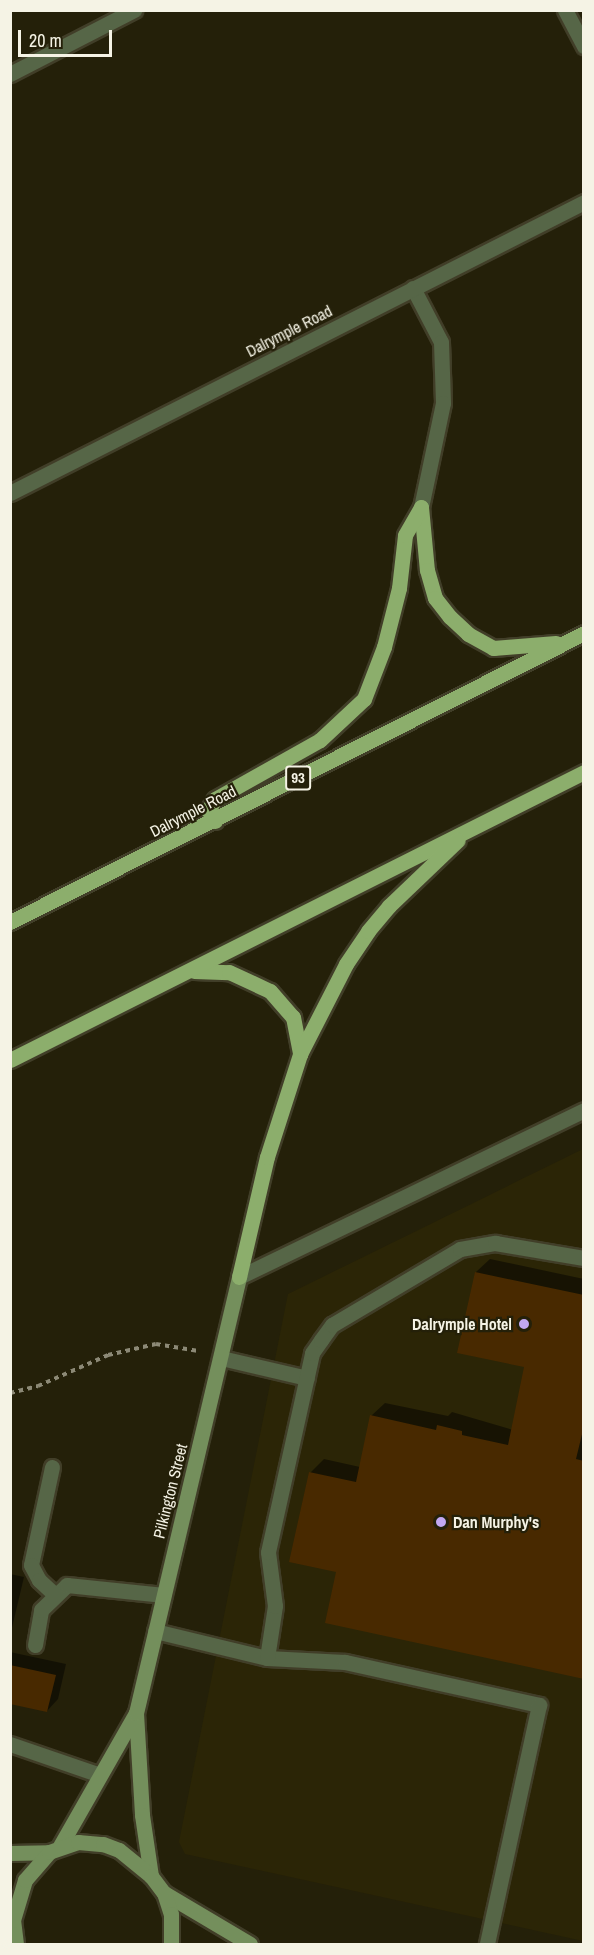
<!DOCTYPE html>
<style>
body{margin:0}
#map{position:relative;width:594px;height:1955px;overflow:hidden;background:#242009;font-family:"Archivo Narrow",sans-serif}
div>[style]{position:absolute}
.built>*{inset:0;background:#2b2506}
.shadow>*{inset:0;background:#0007}
.building>*{inset:0;background:#482900}
.path>*{height:4px;margin-top:-2px;transform-origin:0;background:repeating-linear-gradient(90deg,#8c8976 0 4.5px,transparent 0 9px)}
.roads{filter:drop-shadow(2px 0 #413e28) drop-shadow(-2px 0 #413e28) drop-shadow(0 2px #413e28) drop-shadow(0 -2px #413e28)}
.lane>*{height:15px;margin:-7.5px;padding:0 7.5px;transform-origin:7.5px;border-radius:7.5px;background:#566647}
.street>*{height:15px;margin:-7.5px;padding:0 7.5px;transform-origin:7.5px;border-radius:7.5px;background:#566647}
.secondary>*{height:15px;margin:-7.5px;padding:0 7.5px;transform-origin:7.5px;border-radius:7.5px;background:#748f5c}
.primary>*{height:15px;margin:-7.5px;padding:0 7.5px;transform-origin:7.5px;border-radius:7.5px;background:#8cae6c}
.dots>*{width:16px;height:16px;translate:-50% -50%;box-sizing:border-box;border:3px solid #242009;border-radius:50%}
span{translate:-50% -50%;white-space:nowrap;text-align:center;line-height:1.15;-webkit-text-stroke:4.5px #242009;paint-order:stroke}
.shield-label span{padding:2px 4px;background:#242009;border:2px solid;border-radius:4px;-webkit-text-stroke-width:0}
.shield-label{font-size:15px;color:#f5f3e5;font-weight:700}
.street-label{font-size:16px;color:#f5f3e5}
.poi-label{font-size:16px;color:#f5f3e5;font-weight:700}
.right{translate:-100% -50%;text-align:right}
.left{translate:0 -50%;text-align:left}
.frame{position:absolute;inset:0;border:12px solid #f5f3e5;pointer-events:none}
.scale{position:absolute;left:18px;top:30px;width:94px;height:27px;box-sizing:border-box;border:3px solid #f5f3e5;border-top:0;padding-left:8px;font-size:18px;line-height:21px;white-space:nowrap;color:#f5f3e5;-webkit-text-stroke:4px #242009;paint-order:stroke}
</style>
<div id="map">
<div class="built">
<i style="clip-path:polygon(583px 1149px,583px 1941px,185px 1854px,179px 1842px,288px 1294px)"></i>
</div>
<div class="shadow">
<i style="clip-path:polygon(490px 1259px,584px 1279px,584px 1677px,338px 1570px,310px 1473px,324px 1459px,360px 1467px,371px 1416px,385px 1403px,448px 1416px,452px 1412px,513px 1430px,526px 1366px,459px 1352px,476px 1272px)"></i>
<i style="clip-path:polygon(10px 1574px,24px 1577px,10px 1636px)"></i>
<i style="clip-path:polygon(10px 1652px,66px 1664px,58px 1699px,47px 1711px,10px 1703px)"></i>
</div>
<div class="building">
<i style="clip-path:polygon(475px 1272px,584px 1295px,584px 1426px,576px 1459px,584px 1461px,584px 1679px,325px 1623px,336px 1572px,289px 1562px,309px 1472px,356px 1482px,370px 1415px,436px 1430px,437px 1425px,462px 1431px,462px 1435px,508px 1445px,524px 1367px,457px 1353px)"></i>
<i style="clip-path:polygon(10px 1665px,56px 1675px,47px 1712px,10px 1704px)"></i>
</div>
<div class="path">
<i style="left:10px;top:1393px;width:29px;rotate:-14deg"></i>
<i style="left:38px;top:1386px;width:77px;rotate:-23.9deg"></i>
<i style="left:108px;top:1355px;width:49px;rotate:-12.9deg"></i>
<i style="left:156px;top:1344px;width:43px;rotate:9.5deg"></i>
</div>
<div class="roads">
<div class="lane">
<i style="left:221px;top:1358px;width:88px;rotate:13.1deg"></i>
<i style="left:52px;top:1467px;width:100px;rotate:102.1deg"></i>
<i style="left:31px;top:1565px;width:17px;rotate:62deg"></i>
<i style="left:39px;top:1580px;width:21px;rotate:43deg"></i>
<i style="left:155px;top:1631px;width:115px;rotate:13.6deg"></i>
<i style="left:267px;top:1658px;width:78px;rotate:2.9deg"></i>
<i style="left:345px;top:1662px;width:199px;rotate:12.5deg"></i>
<i style="left:539px;top:1705px;width:245px;rotate:102.3deg"></i>
<i style="left:35px;top:1645px;width:36px;rotate:-80deg"></i>
<i style="left:41px;top:1610px;width:36px;rotate:-44deg"></i>
<i style="left:67px;top:1585px;width:97px;rotate:5.9deg"></i>
<i style="left:267px;top:1658px;width:53px;rotate:-81.3deg"></i>
<i style="left:275px;top:1606px;width:54px;rotate:-97.4deg"></i>
<i style="left:268px;top:1552px;width:204px;rotate:-77.5deg"></i>
<i style="left:312px;top:1353px;width:16px;rotate:-55deg"></i>
<i style="left:321px;top:1340px;width:19px;rotate:-54deg"></i>
<i style="left:332px;top:1325px;width:149px;rotate:-30.7deg"></i>
<i style="left:460px;top:1249px;width:36px;rotate:-10deg"></i>
<i style="left:495px;top:1243px;width:90px;rotate:9.6deg"></i>
<i style="left:10px;top:1744px;width:95px;rotate:19deg"></i>
</div>
<div class="street">
<i style="left:565px;top:10px;width:41px;rotate:62.2deg"></i>
<i style="left:10px;top:74px;width:140px;rotate:-27.3deg"></i>
<i style="left:413px;top:288px;width:61px;rotate:62.6deg"></i>
<i style="left:441px;top:342px;width:61px;rotate:88.1deg"></i>
<i style="left:443px;top:403px;width:106px;rotate:101.9deg"></i>
<i style="left:10px;top:493px;width:644px;rotate:-26.88deg"></i>
<i style="left:239px;top:1277px;width:383px;rotate:-25.8deg"></i>
</div>
<div class="secondary">
<i style="left:136px;top:1713px;width:102px;rotate:86.6deg"></i>
<i style="left:142px;top:1815px;width:62px;rotate:81.6deg"></i>
<i style="left:60px;top:1846px;width:153px;rotate:-60.3deg"></i>
<i style="left:136px;top:1713px;width:448px;rotate:-76.7deg"></i>
<i style="left:10px;top:1853px;width:39px;rotate:-1deg"></i>
<i style="left:164px;top:1893px;width:100px;rotate:30.7deg"></i>
<i style="left:16px;top:1944px;width:24px;rotate:-97deg"></i>
<i style="left:13px;top:1920px;width:42px;rotate:-73.3deg"></i>
<i style="left:25px;top:1880px;width:37px;rotate:-49deg"></i>
<i style="left:49px;top:1852px;width:31px;rotate:-19deg"></i>
<i style="left:78px;top:1842px;width:25px;rotate:5deg"></i>
<i style="left:103px;top:1844px;width:17px;rotate:21deg"></i>
<i style="left:119px;top:1850px;width:41px;rotate:39.1deg"></i>
<i style="left:151px;top:1876px;width:21px;rotate:53deg"></i>
<i style="left:164px;top:1893px;width:22px;rotate:72deg"></i>
<i style="left:171px;top:1914px;width:30px;rotate:90deg"></i>
</div>
<div class="primary">
<i style="left:421px;top:507px;width:63px;rotate:84.6deg"></i>
<i style="left:427px;top:570px;width:29px;rotate:74deg"></i>
<i style="left:435px;top:598px;width:24px;rotate:52deg"></i>
<i style="left:450px;top:617px;width:25px;rotate:43deg"></i>
<i style="left:468px;top:634px;width:29px;rotate:29deg"></i>
<i style="left:493px;top:648px;width:63px;rotate:-4.5deg"></i>
<i style="left:215px;top:821px;width:13px;rotate:-122deg"></i>
<i style="left:208px;top:810px;width:13px;rotate:-58deg"></i>
<i style="left:215px;top:799px;width:120px;rotate:-29.3deg"></i>
<i style="left:320px;top:740px;width:60px;rotate:-43deg"></i>
<i style="left:364px;top:699px;width:56px;rotate:-69deg"></i>
<i style="left:384px;top:647px;width:61px;rotate:-75.7deg"></i>
<i style="left:399px;top:588px;width:53px;rotate:-83.5deg"></i>
<i style="left:405px;top:535px;width:32px;rotate:-60deg"></i>
<i style="left:10px;top:922px;width:643px;rotate:-26.72deg"></i>
<i style="left:194px;top:971px;width:35px;rotate:2deg"></i>
<i style="left:229px;top:972px;width:45px;rotate:24.9deg"></i>
<i style="left:270px;top:991px;width:35px;rotate:49deg"></i>
<i style="left:293px;top:1017px;width:38px;rotate:79deg"></i>
<i style="left:10px;top:1060px;width:642px;rotate:-26.64deg"></i>
<i style="left:239px;top:1277px;width:123px;rotate:-76.9deg"></i>
<i style="left:267px;top:1157px;width:108px;rotate:-72.2deg"></i>
<i style="left:300px;top:1054px;width:101px;rotate:-62.9deg"></i>
<i style="left:346px;top:964px;width:40px;rotate:-56deg"></i>
<i style="left:368px;top:931px;width:33px;rotate:-50deg"></i>
<i style="left:389px;top:906px;width:95px;rotate:-43.7deg"></i>
</div>
</div>
<div class="dots">
<i style="left:524px;top:1324px;background:#c2a8f2"></i>
<i style="left:441px;top:1522px;background:#c2a8f2"></i>
</div>
<div class="shield-label">
<span style="left:298px;top:778px">93</span>
</div>
<div class="street-label">
<span style="left:289px;top:331px;rotate:-27deg">Dalrymple Road</span>
<span style="left:193px;top:811px;rotate:-27deg">Dalrymple Road</span>
<span style="left:170px;top:1491px;rotate:-76deg">Pilkington Street</span>
</div>
<div class="poi-label">
<span class="right" style="left:512px;top:1324px">Dalrymple Hotel</span>
<span class="left" style="left:453px;top:1522px">Dan Murphy's</span>
</div>
<div class="frame"></div>
<div class="scale">20 m</div>
</div>
